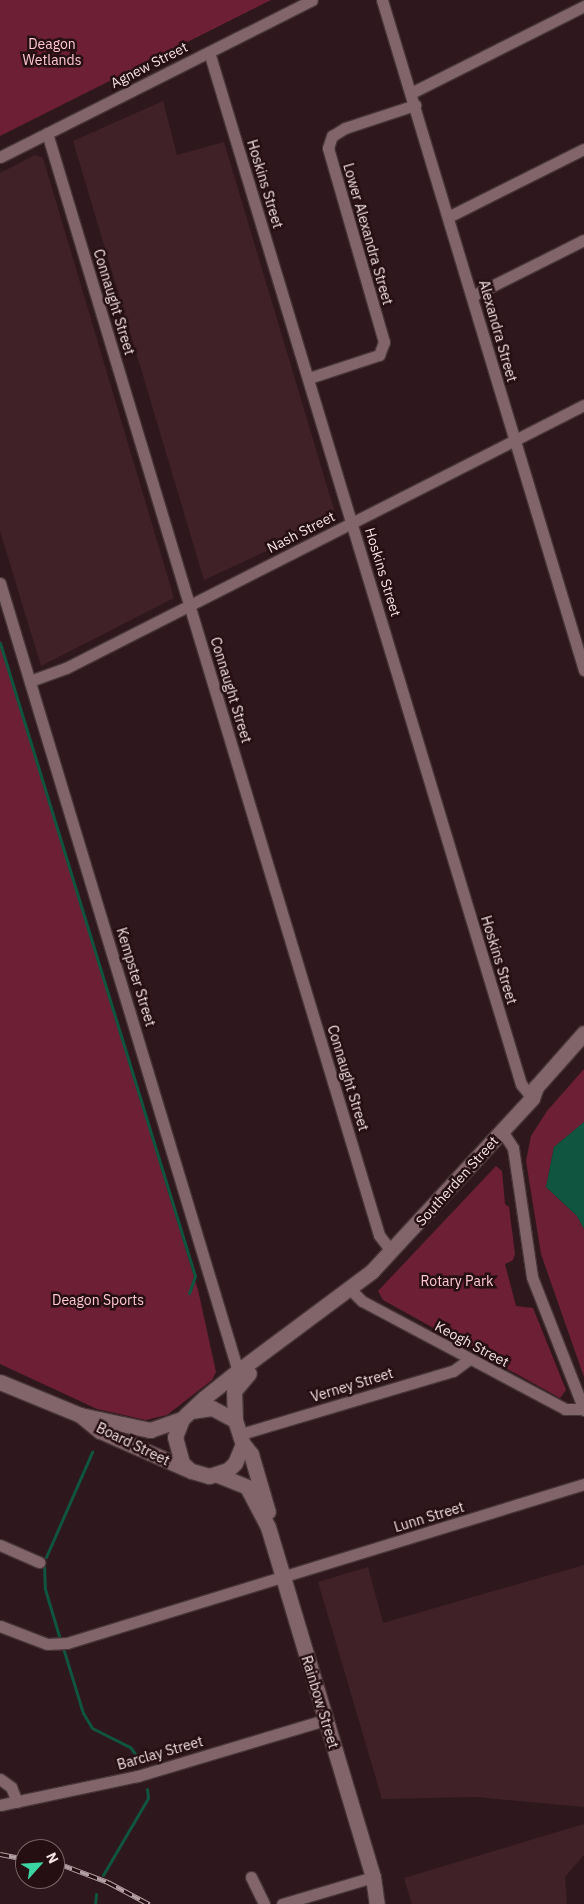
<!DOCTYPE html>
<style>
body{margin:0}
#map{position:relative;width:584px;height:1904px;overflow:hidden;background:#2f181d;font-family:"IBM Plex Sans",sans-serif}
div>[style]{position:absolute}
.built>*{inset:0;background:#3f2127}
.green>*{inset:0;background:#6d2035}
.water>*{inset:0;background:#0f553f}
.stream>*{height:3px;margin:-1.5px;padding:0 1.5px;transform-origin:1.5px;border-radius:1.5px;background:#0f553f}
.roads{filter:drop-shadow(1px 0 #473538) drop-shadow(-1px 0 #473538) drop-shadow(0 1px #473538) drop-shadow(0 -1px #473538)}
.minor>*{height:11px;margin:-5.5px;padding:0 5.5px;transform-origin:5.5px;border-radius:5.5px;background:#82656a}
.secondary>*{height:15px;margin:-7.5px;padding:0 7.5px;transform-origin:7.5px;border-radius:7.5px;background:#82656a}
.rail>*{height:5px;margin-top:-2.5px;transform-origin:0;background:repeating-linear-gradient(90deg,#250f13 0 9px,#b4a1a5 0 18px);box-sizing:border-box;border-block:1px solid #b4a1a5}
span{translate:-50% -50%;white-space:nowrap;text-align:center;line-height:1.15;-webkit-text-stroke:5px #250f13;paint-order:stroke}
.park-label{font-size:14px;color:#fec7d0}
.street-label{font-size:14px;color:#f3e2e5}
.north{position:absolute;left:15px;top:1839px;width:50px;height:50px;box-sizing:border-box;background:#250f13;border:1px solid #776367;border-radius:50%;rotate:64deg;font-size:14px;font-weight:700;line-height:20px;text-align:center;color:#f3e2e5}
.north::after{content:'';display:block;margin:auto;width:18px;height:22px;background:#3dd4a3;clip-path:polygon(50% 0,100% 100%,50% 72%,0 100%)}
</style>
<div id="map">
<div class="built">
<i style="clip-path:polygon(163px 101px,177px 155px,224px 142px,335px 513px,327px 523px,204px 580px,73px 141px)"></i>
<i style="clip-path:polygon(35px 155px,43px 158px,174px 598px,41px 666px,0 531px,0 173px)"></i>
<i style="clip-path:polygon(584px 1565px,584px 1807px,476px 1797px,382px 1799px,318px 1582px,368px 1567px,383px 1623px)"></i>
<i style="clip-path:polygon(584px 1824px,584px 1855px,565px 1877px,567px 1904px,412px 1904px,404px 1878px)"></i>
</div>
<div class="green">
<i style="clip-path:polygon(0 0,271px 0,0 136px)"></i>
<i style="clip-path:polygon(0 640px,198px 1290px,216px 1372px,212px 1380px,167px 1415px,146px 1420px,97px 1409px,0 1364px)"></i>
<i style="clip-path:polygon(584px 1069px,584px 1122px,554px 1147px,546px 1187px,577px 1216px,584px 1229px,584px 1377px,541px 1254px,526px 1161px,531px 1136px,547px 1111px)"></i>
<i style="clip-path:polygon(496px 1166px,502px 1171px,505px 1204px,509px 1207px,515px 1254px,513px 1260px,505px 1264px,516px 1306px,533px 1308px,566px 1390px,560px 1398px,383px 1300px,378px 1291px)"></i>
</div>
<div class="water">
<i style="clip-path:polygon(584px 1122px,584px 1229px,577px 1216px,546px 1187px,554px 1147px)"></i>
</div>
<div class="stream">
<i style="left:0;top:643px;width:662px;rotate:72.88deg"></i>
<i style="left:195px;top:1276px;width:18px;rotate:109deg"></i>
<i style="left:46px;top:1557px;width:115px;rotate:-66.3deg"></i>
<i style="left:44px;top:1564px;width:25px;rotate:88deg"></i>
<i style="left:45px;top:1589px;width:49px;rotate:73.4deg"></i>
<i style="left:64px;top:1651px;width:65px;rotate:73deg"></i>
<i style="left:83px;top:1713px;width:17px;rotate:59deg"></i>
<i style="left:92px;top:1728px;width:42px;rotate:26.6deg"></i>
<i style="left:130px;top:1747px;width:15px;rotate:53deg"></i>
<i style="left:103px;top:1875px;width:89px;rotate:-59.7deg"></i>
<i style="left:148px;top:1798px;width:9px;rotate:-96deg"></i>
<i style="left:95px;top:1904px;width:10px;rotate:-84deg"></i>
</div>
<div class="roads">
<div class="minor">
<i style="left:382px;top:0;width:700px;rotate:73.22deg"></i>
<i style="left:209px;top:52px;width:1078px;rotate:73.18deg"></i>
<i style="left:521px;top:1084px;width:18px;rotate:52deg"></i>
<i style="left:411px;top:93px;width:194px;rotate:-26.7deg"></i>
<i style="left:47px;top:133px;width:1151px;rotate:73.23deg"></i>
<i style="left:379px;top:1235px;width:21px;rotate:53deg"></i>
<i style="left:0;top:157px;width:349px;rotate:-26.7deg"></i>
<i style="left:448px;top:217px;width:152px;rotate:-26.6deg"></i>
<i style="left:472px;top:296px;width:125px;rotate:-26.6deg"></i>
<i style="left:309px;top:378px;width:74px;rotate:-18.2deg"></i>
<i style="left:379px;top:355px;width:14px;rotate:-69deg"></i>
<i style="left:384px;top:342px;width:202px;rotate:-106.1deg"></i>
<i style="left:328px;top:148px;width:13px;rotate:-72deg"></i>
<i style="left:332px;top:136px;width:15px;rotate:-32deg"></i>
<i style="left:345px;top:128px;width:74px;rotate:-18.2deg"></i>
<i style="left:0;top:583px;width:830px;rotate:73.2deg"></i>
<i style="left:30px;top:681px;width:38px;rotate:-20deg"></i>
<i style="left:66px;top:668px;width:581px;rotate:-26.92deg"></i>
<i style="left:502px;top:1131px;width:20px;rotate:57deg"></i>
<i style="left:513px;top:1148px;width:130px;rotate:81.6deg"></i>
<i style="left:532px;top:1277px;width:143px;rotate:68.6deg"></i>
<i style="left:350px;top:1289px;width:17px;rotate:45deg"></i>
<i style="left:362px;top:1301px;width:230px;rotate:28deg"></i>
<i style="left:565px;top:1409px;width:18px"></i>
<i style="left:241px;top:1434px;width:221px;rotate:-16.6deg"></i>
<i style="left:453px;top:1371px;width:19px;rotate:-36deg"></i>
<i style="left:0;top:1545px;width:43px;rotate:23.6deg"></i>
<i style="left:0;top:1626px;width:50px;rotate:21deg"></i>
<i style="left:47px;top:1644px;width:20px;rotate:-3deg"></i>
<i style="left:67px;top:1643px;width:541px;rotate:-17.09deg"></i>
<i style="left:0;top:1779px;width:14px;rotate:36deg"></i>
<i style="left:11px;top:1787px;width:16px;rotate:68deg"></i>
<i style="left:0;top:1805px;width:141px;rotate:-11.9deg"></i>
<i style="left:138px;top:1776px;width:195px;rotate:-16.7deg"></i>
<i style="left:251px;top:1877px;width:30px;rotate:64deg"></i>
<i style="left:282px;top:1904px;width:95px;rotate:-16.5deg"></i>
</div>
<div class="secondary">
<i style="left:0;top:1382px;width:87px;rotate:22.4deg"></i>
<i style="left:80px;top:1415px;width:26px;rotate:39deg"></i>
<i style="left:100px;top:1431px;width:95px;rotate:23.6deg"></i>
<i style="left:191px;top:1411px;width:21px;rotate:-8deg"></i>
<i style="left:212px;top:1408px;width:26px;rotate:28deg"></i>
<i style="left:235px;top:1420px;width:25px;rotate:72deg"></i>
<i style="left:243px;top:1444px;width:21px;rotate:113deg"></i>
<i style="left:235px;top:1463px;width:10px;rotate:135deg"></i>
<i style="left:228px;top:1470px;width:20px;rotate:162deg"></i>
<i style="left:209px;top:1476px;width:19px;rotate:-164deg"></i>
<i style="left:191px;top:1471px;width:12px;rotate:-138deg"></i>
<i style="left:182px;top:1463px;width:27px;rotate:-105deg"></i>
<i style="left:175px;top:1437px;width:19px;rotate:-69deg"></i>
<i style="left:182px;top:1419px;width:7px;rotate:-45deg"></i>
<i style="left:187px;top:1414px;width:23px;rotate:-43deg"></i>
<i style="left:204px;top:1398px;width:43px;rotate:-38.5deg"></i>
<i style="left:238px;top:1371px;width:167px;rotate:-36.7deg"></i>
<i style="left:372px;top:1271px;width:236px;rotate:-47.2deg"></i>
<i style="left:532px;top:1098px;width:12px;rotate:-70deg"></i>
<i style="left:536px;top:1087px;width:72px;rotate:-48.4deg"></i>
<i style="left:80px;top:1415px;width:72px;rotate:12.1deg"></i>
<i style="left:150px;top:1430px;width:34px;rotate:-19deg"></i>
<i style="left:235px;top:1420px;width:29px;rotate:-92deg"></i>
<i style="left:234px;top:1391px;width:23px;rotate:-50deg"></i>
<i style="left:243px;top:1444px;width:13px;rotate:51deg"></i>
<i style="left:251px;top:1454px;width:60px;rotate:73.7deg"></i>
<i style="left:218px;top:1475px;width:31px;rotate:22deg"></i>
<i style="left:247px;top:1487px;width:45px;rotate:62.3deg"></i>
<i style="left:268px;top:1527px;width:365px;rotate:73.3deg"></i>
<i style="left:373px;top:1877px;width:27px;rotate:82deg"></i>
</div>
</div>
<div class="rail">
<i style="left:0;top:1854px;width:25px;rotate:11deg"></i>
<i style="left:55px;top:1862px;width:57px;rotate:20.7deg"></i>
<i style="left:108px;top:1882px;width:47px;rotate:28.2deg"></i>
</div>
<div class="park-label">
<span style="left:52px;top:52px">Deagon<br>Wetlands</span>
<span style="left:457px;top:1281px">Rotary Park</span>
<span style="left:98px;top:1300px">Deagon Sports</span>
</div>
<div class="street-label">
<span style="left:149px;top:65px;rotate:-27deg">Agnew Street</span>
<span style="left:265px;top:184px;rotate:73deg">Hoskins Street</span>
<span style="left:368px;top:234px;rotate:74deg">Lower Alexandra Street</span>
<span style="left:114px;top:302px;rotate:73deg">Connaught Street</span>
<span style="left:498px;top:331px;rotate:74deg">Alexandra Street</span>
<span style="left:301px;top:532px;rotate:-27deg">Nash Street</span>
<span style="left:383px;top:572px;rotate:73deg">Hoskins Street</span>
<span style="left:231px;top:690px;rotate:73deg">Connaught Street</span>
<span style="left:499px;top:960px;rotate:73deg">Hoskins Street</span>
<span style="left:136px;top:977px;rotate:73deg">Kempster Street</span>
<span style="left:348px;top:1078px;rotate:73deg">Connaught Street</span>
<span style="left:457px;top:1181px;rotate:-48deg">Southerden Street</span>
<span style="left:472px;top:1344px;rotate:28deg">Keogh Street</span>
<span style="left:352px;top:1385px;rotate:-17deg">Verney Street</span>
<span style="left:133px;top:1444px;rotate:26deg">Board Street</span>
<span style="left:429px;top:1517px;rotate:-17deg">Lunn Street</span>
<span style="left:320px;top:1702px;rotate:73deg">Rainbow Street</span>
<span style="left:160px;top:1753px;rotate:-16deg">Barclay Street</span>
</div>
<div class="north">N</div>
</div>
